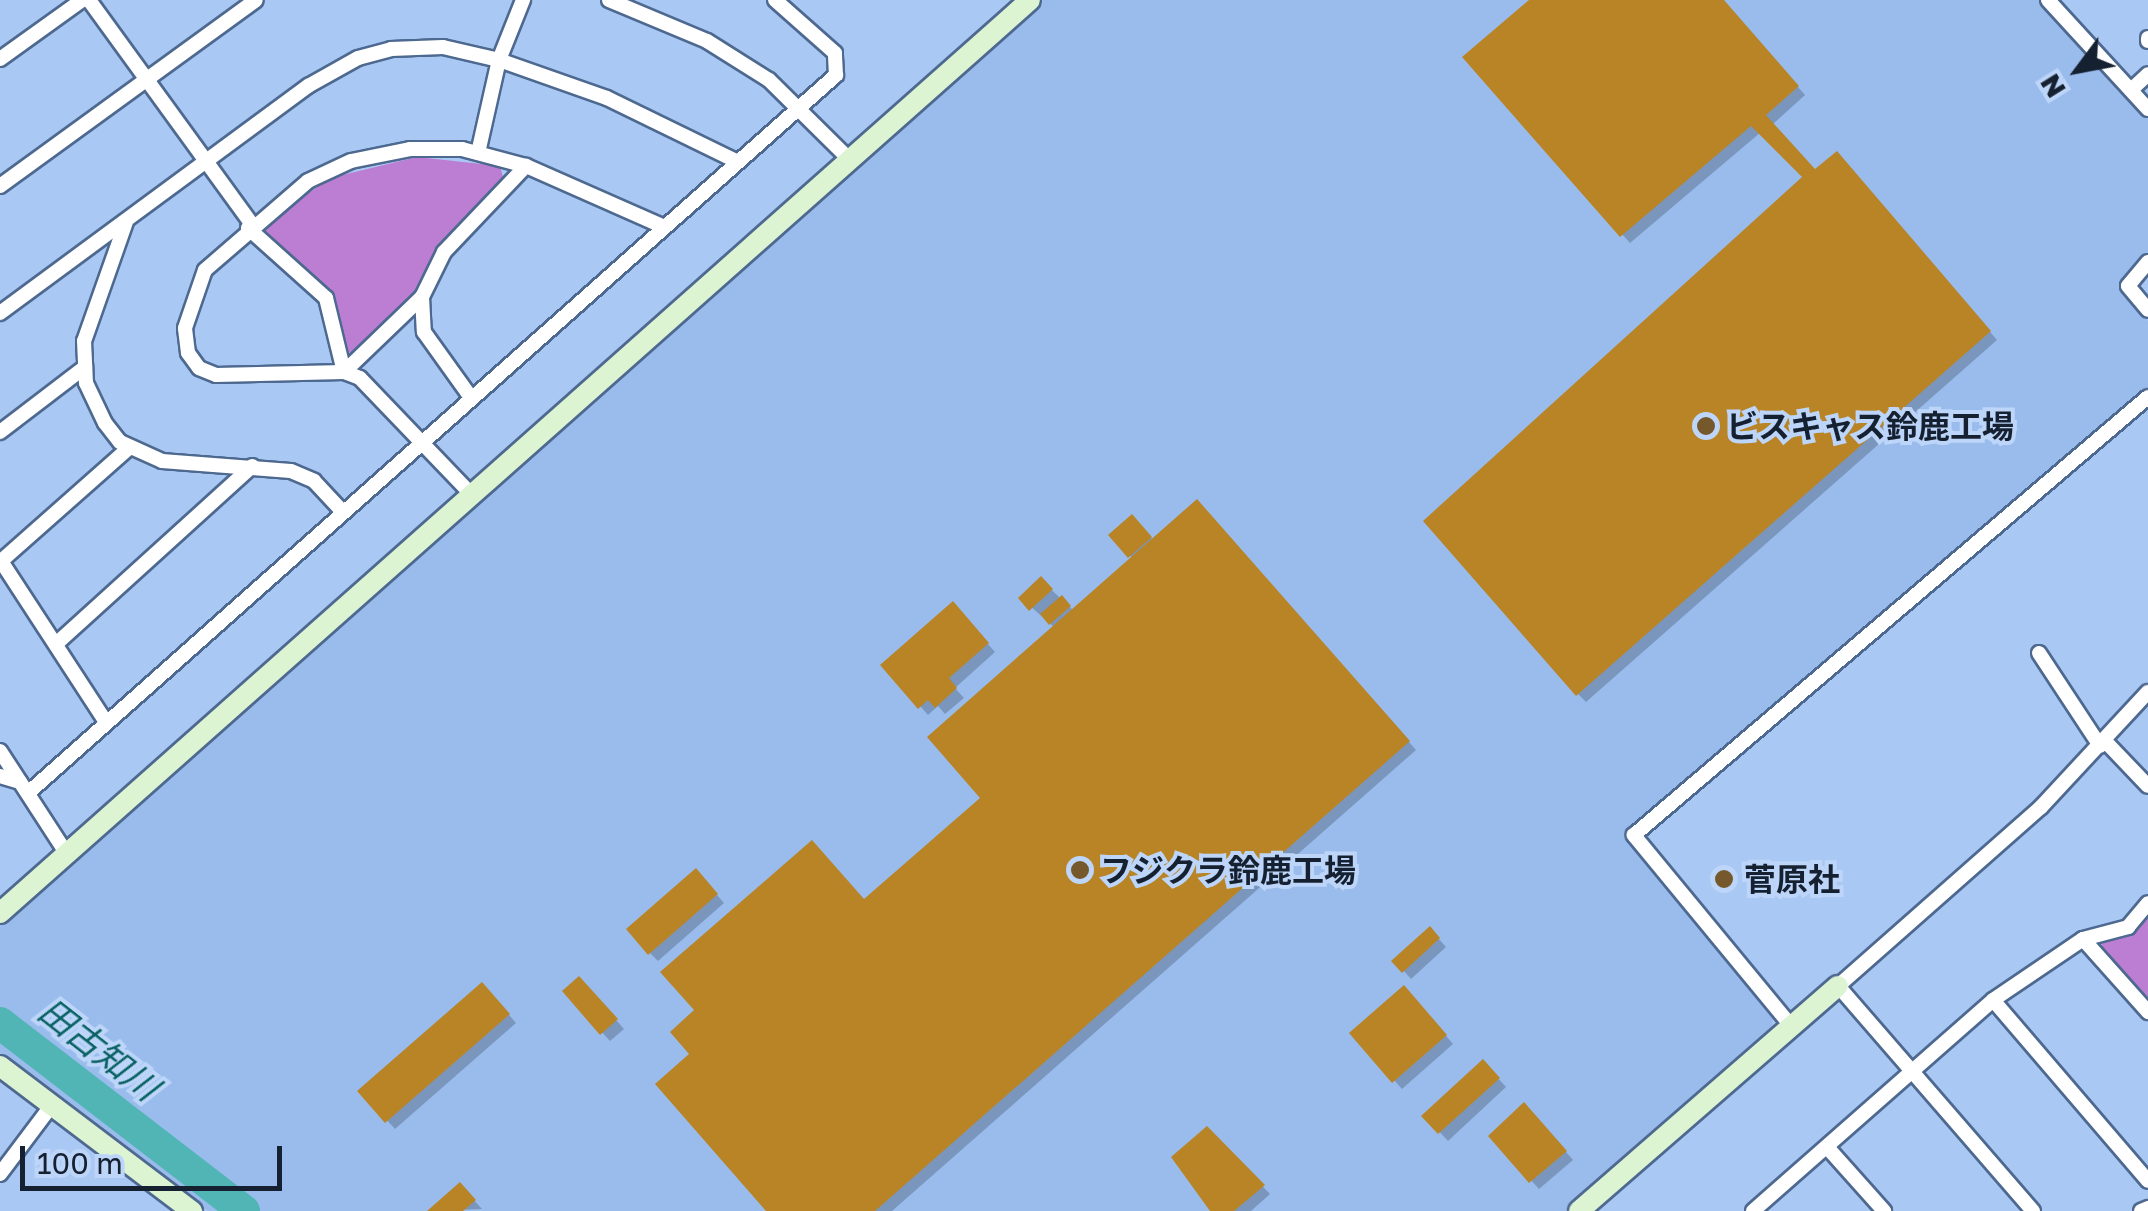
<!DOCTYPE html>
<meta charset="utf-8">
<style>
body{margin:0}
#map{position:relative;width:2148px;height:1211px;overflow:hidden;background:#a9c8f3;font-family:"Golos Text","Noto Sans JP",sans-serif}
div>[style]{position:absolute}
.built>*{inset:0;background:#99bcec}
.green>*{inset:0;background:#bc7ed2}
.shadow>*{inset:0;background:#0003}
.river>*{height:32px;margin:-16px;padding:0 16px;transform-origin:16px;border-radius:16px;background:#51b5b6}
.building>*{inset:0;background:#b98425}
.roads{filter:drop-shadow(2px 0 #4e6990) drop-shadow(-2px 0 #4e6990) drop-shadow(0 2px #4e6990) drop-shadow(0 -2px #4e6990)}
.street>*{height:14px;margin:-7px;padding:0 7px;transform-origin:7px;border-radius:7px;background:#fff}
.secondary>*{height:20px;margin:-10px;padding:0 10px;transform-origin:10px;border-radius:10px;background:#ddf4d3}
.dots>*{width:28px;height:28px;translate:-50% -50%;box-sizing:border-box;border:5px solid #bcd5f8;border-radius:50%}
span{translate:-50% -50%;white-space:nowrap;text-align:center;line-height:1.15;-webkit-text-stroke:8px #bcd5f8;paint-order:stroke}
.poi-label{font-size:32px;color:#152030;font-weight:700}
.left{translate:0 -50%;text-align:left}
.water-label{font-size:35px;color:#096163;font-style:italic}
.north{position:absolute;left:2028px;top:20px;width:100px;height:100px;-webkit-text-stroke:8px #bcd5f8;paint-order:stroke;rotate:238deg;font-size:28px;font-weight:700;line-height:40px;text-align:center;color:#152030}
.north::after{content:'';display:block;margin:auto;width:35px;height:45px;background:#152030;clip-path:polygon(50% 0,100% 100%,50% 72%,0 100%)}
.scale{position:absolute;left:20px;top:1146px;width:262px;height:45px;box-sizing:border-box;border:5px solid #152030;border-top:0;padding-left:12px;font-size:30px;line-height:35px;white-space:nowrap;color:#152030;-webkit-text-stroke:8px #bcd5f8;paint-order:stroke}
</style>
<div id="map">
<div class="built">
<i style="clip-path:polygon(1038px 0,2040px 0,2148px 119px,2148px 255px,2121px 282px,2148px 321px,2148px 390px,1627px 835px,1773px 1015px,1772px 1029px,1566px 1211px,208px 1211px,0 1053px,0 925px)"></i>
</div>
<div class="green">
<i style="clip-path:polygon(417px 157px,500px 166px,503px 177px,441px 243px,413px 300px,355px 354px,347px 352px,332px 293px,279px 253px,262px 233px,265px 224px,330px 178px)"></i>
<i style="clip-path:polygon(2148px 914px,2148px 1003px,2101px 950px,2103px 940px,2134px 930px)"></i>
</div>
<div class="shadow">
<i style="clip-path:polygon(1532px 0,1722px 0,1805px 95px,1772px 125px,1815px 172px,1845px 162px,1997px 340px,1586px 702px,1578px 694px,1805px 177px,1761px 132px,1630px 243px,1465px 58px)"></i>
<i style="clip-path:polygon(1205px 511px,1416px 750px,892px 1211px,770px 1211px,864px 902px,984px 798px,1055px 628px,1021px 598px,1041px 580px,1074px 611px,1133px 559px,1112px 535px,1132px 517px,1154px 541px)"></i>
<i style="clip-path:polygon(960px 613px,995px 652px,955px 688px,964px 698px,945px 714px,938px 706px,928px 715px,884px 665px)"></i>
<i style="clip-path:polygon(703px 879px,724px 903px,658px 961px,650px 953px)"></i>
<i style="clip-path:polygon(1430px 929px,1446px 947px,1411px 979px,1395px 961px)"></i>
<i style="clip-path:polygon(587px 987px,624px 1029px,610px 1041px,565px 992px)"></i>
<i style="clip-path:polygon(490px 993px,516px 1023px,395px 1129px,361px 1092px)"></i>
<i style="clip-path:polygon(1412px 996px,1453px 1044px,1402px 1089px,1352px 1033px)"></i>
<i style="clip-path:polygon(1483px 1062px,1506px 1087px,1448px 1141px,1425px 1116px)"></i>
<i style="clip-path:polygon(1532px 1113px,1573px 1160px,1539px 1189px,1491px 1136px)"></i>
<i style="clip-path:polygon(1207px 1129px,1270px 1194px,1251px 1211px,1215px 1211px)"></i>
<i style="clip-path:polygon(460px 1185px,482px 1209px,431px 1211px)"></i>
</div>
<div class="river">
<i style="left:0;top:1023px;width:308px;rotate:37.6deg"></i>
</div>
<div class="building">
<i style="clip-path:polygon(1529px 0,1724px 0,1799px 86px,1766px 115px,1815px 169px,1837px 151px,1991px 331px,1576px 696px,1423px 521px,1802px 177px,1751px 126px,1620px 237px,1462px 57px)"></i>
<i style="clip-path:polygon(1197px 499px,1410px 741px,875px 1211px,766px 1211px,655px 1084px,689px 1054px,670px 1032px,694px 1010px,660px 972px,812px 840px,864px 899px,980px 798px,927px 737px)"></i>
<i style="clip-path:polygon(1132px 514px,1152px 537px,1128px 558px,1108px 535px)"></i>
<i style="clip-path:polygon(1041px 576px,1053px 589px,1029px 611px,1018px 598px)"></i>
<i style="clip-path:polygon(1062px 595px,1071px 606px,1049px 625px,1040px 614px)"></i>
<i style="clip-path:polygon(953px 601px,989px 643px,949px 678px,957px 688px,935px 708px,928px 700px,918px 709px,880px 665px)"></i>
<i style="clip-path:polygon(696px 868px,718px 894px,648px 955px,626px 929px)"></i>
<i style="clip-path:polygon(1430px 926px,1440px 938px,1402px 973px,1391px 961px)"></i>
<i style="clip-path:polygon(579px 976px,618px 1019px,600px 1035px,562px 991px)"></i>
<i style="clip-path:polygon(482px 982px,510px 1014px,385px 1123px,357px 1091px)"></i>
<i style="clip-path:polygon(1404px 985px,1447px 1035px,1392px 1083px,1349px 1033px)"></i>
<i style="clip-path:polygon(1483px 1059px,1500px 1078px,1438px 1134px,1421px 1116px)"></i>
<i style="clip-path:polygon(1524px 1102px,1567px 1151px,1529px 1183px,1488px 1136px)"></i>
<i style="clip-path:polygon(1207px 1126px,1265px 1185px,1234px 1211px,1210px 1211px,1171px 1157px)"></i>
<i style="clip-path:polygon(460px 1182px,476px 1200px,463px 1211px,427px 1211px)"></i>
</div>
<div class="roads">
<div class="street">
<i style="left:89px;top:0;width:277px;rotate:54deg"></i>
<i style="left:609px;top:0;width:106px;rotate:22.7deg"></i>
<i style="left:707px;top:41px;width:73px;rotate:32.2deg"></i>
<i style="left:769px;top:80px;width:115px;rotate:44.6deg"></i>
<i style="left:2048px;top:0;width:148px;rotate:47.5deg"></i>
<i style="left:2148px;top:38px;width:3px;rotate:90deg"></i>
<i style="left:0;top:59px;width:101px;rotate:-35.7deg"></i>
<i style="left:2131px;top:90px;width:23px;rotate:-43deg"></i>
<i style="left:478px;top:153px;width:95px;rotate:-77.3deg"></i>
<i style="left:499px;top:60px;width:65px;rotate:-68.2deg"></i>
<i style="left:0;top:186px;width:316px;rotate:-36deg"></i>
<i style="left:126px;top:222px;width:126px;rotate:109.4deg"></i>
<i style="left:84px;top:341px;width:42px;rotate:87.3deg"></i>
<i style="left:86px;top:383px;width:44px;rotate:64.6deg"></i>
<i style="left:105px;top:423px;width:24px;rotate:52deg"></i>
<i style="left:120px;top:442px;width:46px;rotate:24.3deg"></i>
<i style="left:162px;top:461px;width:129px;rotate:4.4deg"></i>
<i style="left:291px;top:471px;width:25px;rotate:23deg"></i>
<i style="left:314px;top:481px;width:42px;rotate:46.9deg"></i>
<i style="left:248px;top:228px;width:105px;rotate:41.9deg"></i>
<i style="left:326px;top:298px;width:76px;rotate:76.3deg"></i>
<i style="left:2148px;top:262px;width:31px;rotate:130deg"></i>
<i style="left:2128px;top:286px;width:31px;rotate:50deg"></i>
<i style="left:422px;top:297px;width:35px;rotate:87deg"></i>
<i style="left:424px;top:332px;width:82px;rotate:54.4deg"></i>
<i style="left:0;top:313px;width:383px;rotate:-36.4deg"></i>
<i style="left:308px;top:86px;width:57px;rotate:-29.2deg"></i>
<i style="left:358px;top:58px;width:34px;rotate:-15deg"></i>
<i style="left:391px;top:49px;width:52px;rotate:-2.2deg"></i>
<i style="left:443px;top:47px;width:57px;rotate:13.1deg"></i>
<i style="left:499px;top:60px;width:114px;rotate:19.4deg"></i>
<i style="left:607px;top:98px;width:144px;rotate:26deg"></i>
<i style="left:344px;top:372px;width:108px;rotate:-43.9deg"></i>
<i style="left:422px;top:297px;width:50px;rotate:-63.9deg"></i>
<i style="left:444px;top:252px;width:119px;rotate:-46.4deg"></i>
<i style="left:0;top:432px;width:107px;rotate:-37.4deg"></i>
<i style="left:473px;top:496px;width:163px;rotate:-133.8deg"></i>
<i style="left:360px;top:378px;width:17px;rotate:-159deg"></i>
<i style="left:344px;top:372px;width:128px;rotate:178.7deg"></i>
<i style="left:216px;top:375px;width:18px;rotate:-158deg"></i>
<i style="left:199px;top:368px;width:19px;rotate:-126deg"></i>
<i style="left:188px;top:353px;width:25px;rotate:-97deg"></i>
<i style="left:185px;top:328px;width:61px;rotate:-71deg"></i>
<i style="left:205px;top:270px;width:136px;rotate:-40.8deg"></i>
<i style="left:308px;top:181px;width:47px;rotate:-24.9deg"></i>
<i style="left:351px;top:161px;width:60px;rotate:-11.5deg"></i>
<i style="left:410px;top:149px;width:52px"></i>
<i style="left:462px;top:149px;width:66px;rotate:14.9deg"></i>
<i style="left:526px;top:166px;width:151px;rotate:23.8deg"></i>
<i style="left:1px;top:561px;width:192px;rotate:56.9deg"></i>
<i style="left:0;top:562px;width:172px;rotate:-41.5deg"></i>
<i style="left:56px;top:644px;width:265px;rotate:-42.2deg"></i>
<i style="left:2039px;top:653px;width:111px;rotate:56.7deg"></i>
<i style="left:2105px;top:741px;width:62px;rotate:46.3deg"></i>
<i style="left:0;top:751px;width:123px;rotate:57deg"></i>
<i style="left:0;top:776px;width:21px;rotate:17deg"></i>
<i style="left:28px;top:793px;width:1081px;rotate:-41.62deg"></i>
<i style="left:836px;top:75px;width:22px;rotate:-93deg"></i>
<i style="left:835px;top:53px;width:80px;rotate:-138.5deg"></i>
<i style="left:2083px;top:939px;width:98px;rotate:48.3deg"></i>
<i style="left:1993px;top:1000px;width:238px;rotate:49.4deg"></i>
<i style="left:1792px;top:1027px;width:249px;rotate:-129.5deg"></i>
<i style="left:1634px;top:835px;width:675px;rotate:-40.44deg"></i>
<i style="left:1827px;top:1147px;width:86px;rotate:48.3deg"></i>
<i style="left:0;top:1174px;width:86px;rotate:-53deg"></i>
<i style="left:1753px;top:1211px;width:320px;rotate:-41.3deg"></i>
<i style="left:1993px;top:1000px;width:109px;rotate:-34.1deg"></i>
<i style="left:2083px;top:939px;width:47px;rotate:-14.9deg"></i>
<i style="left:2128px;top:927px;width:31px;rotate:-50deg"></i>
<i style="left:2033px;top:1211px;width:298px;rotate:-130.9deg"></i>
<i style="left:1838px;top:986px;width:271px;rotate:-41.4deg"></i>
<i style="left:2041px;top:807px;width:157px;rotate:-47.1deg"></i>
<i style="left:2141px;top:1211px;width:8px;rotate:-23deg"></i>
</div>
<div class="secondary">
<i style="left:0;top:913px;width:1376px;rotate:-41.55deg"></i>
<i style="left:0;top:1066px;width:241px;rotate:37.1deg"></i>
<i style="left:1579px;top:1211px;width:343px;rotate:-41deg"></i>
</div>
</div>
<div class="dots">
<i style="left:1706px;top:426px;background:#75582c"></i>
<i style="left:1080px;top:870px;background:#75582c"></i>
<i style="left:1724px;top:879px;background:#75582c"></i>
</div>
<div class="poi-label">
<span class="left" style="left:1726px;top:426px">ビスキャス鈴鹿工場</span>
<span class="left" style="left:1100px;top:870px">フジクラ鈴鹿工場</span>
<span class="left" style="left:1744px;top:879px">菅原社</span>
</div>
<div class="water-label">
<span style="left:99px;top:1049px;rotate:38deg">田古知川</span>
</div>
<div class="north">N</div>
<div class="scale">100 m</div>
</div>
